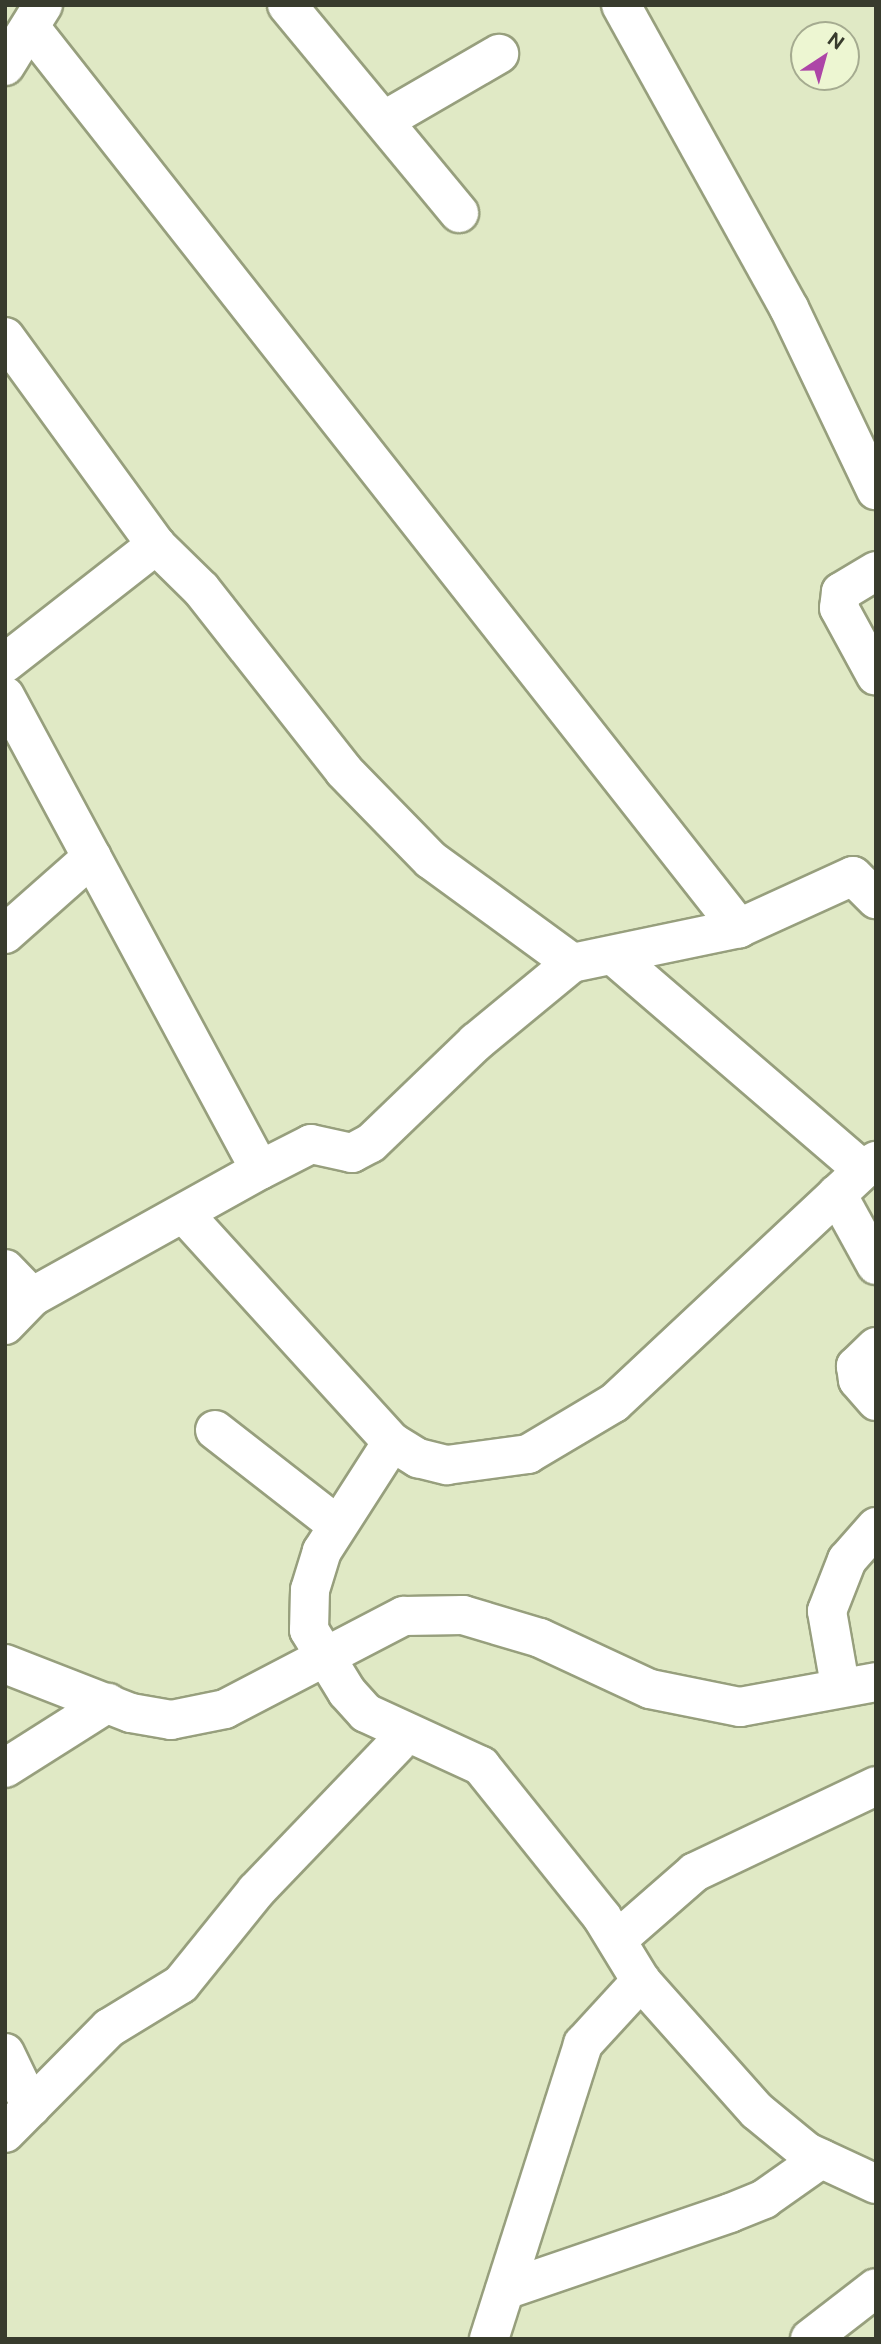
<!DOCTYPE html>
<style>
body{margin:0}
#map{position:relative;width:881px;height:2344px;overflow:hidden;background:#e0e9c5;font-family:"Public Sans",sans-serif}
div>[style]{position:absolute}
.roads{filter:drop-shadow(2px 0 #979f7d) drop-shadow(-2px 0 #979f7d) drop-shadow(0 2px #979f7d) drop-shadow(0 -2px #979f7d)}
.street>*{height:38px;margin:-19px;padding:0 19px;transform-origin:19px;border-radius:19px;background:#fff}
span{translate:-50% -50%;white-space:nowrap;text-align:center;line-height:1.15;-webkit-text-stroke:7px #edf6d2;paint-order:stroke}
.frame{position:absolute;inset:0;border:7px solid #383b2d;pointer-events:none}
.north{position:absolute;left:790px;top:21px;width:70px;height:70px;box-sizing:border-box;background:#edf6d2;border:2px solid #a5ab90;border-radius:50%;rotate:36deg;font-size:19px;font-weight:700;line-height:28px;text-align:center;color:#383b2d}
.north::after{content:'';display:block;margin:auto;width:24px;height:32px;background:#ad45a7;clip-path:polygon(50% 0,100% 100%,50% 72%,0 100%)}
</style>
<div id="map">
<div class="roads">
<div class="street">
<i style="left:287px;top:5px;width:270px;rotate:50.4deg"></i>
<i style="left:621px;top:5px;width:346px;rotate:61deg"></i>
<i style="left:789px;top:308px;width:202px;rotate:64.5deg"></i>
<i style="left:30px;top:27px;width:1147px;rotate:51.8deg"></i>
<i style="left:739px;top:928px;width:125px;rotate:-24.5deg"></i>
<i style="left:853px;top:876px;width:33px;rotate:45deg"></i>
<i style="left:5px;top:66px;width:72px;rotate:-58.1deg"></i>
<i style="left:385px;top:120px;width:132px;rotate:-30.1deg"></i>
<i style="left:5px;top:337px;width:257px;rotate:54deg"></i>
<i style="left:156px;top:545px;width:63px;rotate:44.4deg"></i>
<i style="left:201px;top:589px;width:231px;rotate:51.8deg"></i>
<i style="left:344px;top:771px;width:124px;rotate:45.7deg"></i>
<i style="left:431px;top:860px;width:175px;rotate:36.1deg"></i>
<i style="left:572px;top:963px;width:171px;rotate:-11.8deg"></i>
<i style="left:876px;top:571px;width:41px;rotate:149deg"></i>
<i style="left:841px;top:592px;width:16px;rotate:97deg"></i>
<i style="left:839px;top:608px;width:77px;rotate:61.4deg"></i>
<i style="left:5px;top:663px;width:192px;rotate:-38deg"></i>
<i style="left:5px;top:696px;width:538px;rotate:61.72deg"></i>
<i style="left:260px;top:1170px;width:261px;rotate:150.9deg"></i>
<i style="left:32px;top:1297px;width:39px;rotate:134deg"></i>
<i style="left:5px;top:934px;width:116px;rotate:-41.5deg"></i>
<i style="left:614px;top:956px;width:328px;rotate:40.7deg"></i>
<i style="left:863px;top:1170px;width:16px;rotate:-35deg"></i>
<i style="left:260px;top:1170px;width:57px;rotate:-27deg"></i>
<i style="left:311px;top:1144px;width:42px;rotate:12.4deg"></i>
<i style="left:352px;top:1153px;width:21px;rotate:-28deg"></i>
<i style="left:371px;top:1143px;width:146px;rotate:-43.9deg"></i>
<i style="left:476px;top:1042px;width:124px;rotate:-39.5deg"></i>
<i style="left:837px;top:1194px;width:81px;rotate:61.2deg"></i>
<i style="left:186px;top:1216px;width:306px;rotate:47.7deg"></i>
<i style="left:392px;top:1442px;width:31px;rotate:32deg"></i>
<i style="left:418px;top:1458px;width:30px;rotate:14deg"></i>
<i style="left:447px;top:1465px;width:82px;rotate:-7.7deg"></i>
<i style="left:528px;top:1454px;width:100px;rotate:-30.7deg"></i>
<i style="left:614px;top:1403px;width:341px;rotate:-43.1deg"></i>
<i style="left:5px;top:1269px;width:39px;rotate:46deg"></i>
<i style="left:876px;top:1347px;width:28px;rotate:136deg"></i>
<i style="left:856px;top:1366px;width:14px;rotate:82deg"></i>
<i style="left:858px;top:1380px;width:28px;rotate:49deg"></i>
<i style="left:215px;top:1430px;width:155px;rotate:37.9deg"></i>
<i style="left:392px;top:1442px;width:130px;rotate:122.7deg"></i>
<i style="left:322px;top:1551px;width:41px;rotate:107.1deg"></i>
<i style="left:310px;top:1590px;width:40px;rotate:91.4deg"></i>
<i style="left:309px;top:1630px;width:73px;rotate:58.5deg"></i>
<i style="left:347px;top:1692px;width:28px;rotate:48deg"></i>
<i style="left:366px;top:1713px;width:127px;rotate:24.7deg"></i>
<i style="left:481px;top:1766px;width:193px;rotate:51.3deg"></i>
<i style="left:602px;top:1917px;width:75px;rotate:58.6deg"></i>
<i style="left:641px;top:1981px;width:174px;rotate:48.3deg"></i>
<i style="left:757px;top:2111px;width:65px;rotate:39.4deg"></i>
<i style="left:807px;top:2152px;width:76px;rotate:24.9deg"></i>
<i style="left:5px;top:1664px;width:135px;rotate:21.3deg"></i>
<i style="left:131px;top:1713px;width:41px;rotate:9.9deg"></i>
<i style="left:171px;top:1720px;width:55px;rotate:-11.5deg"></i>
<i style="left:225px;top:1709px;width:202px;rotate:-27.5deg"></i>
<i style="left:404px;top:1616px;width:59px;rotate:-1deg"></i>
<i style="left:463px;top:1615px;width:80px;rotate:16.6deg"></i>
<i style="left:540px;top:1638px;width:121px;rotate:24.9deg"></i>
<i style="left:650px;top:1689px;width:92px;rotate:11.3deg"></i>
<i style="left:740px;top:1707px;width:138px;rotate:-10.4deg"></i>
<i style="left:840px;top:1685px;width:75px;rotate:-100deg"></i>
<i style="left:827px;top:1611px;width:55px;rotate:-68.6deg"></i>
<i style="left:847px;top:1560px;width:44px;rotate:-48.7deg"></i>
<i style="left:5px;top:1768px;width:122px;rotate:-32.3deg"></i>
<i style="left:617px;top:1940px;width:103px;rotate:-41.1deg"></i>
<i style="left:695px;top:1872px;width:200px;rotate:-25.4deg"></i>
<i style="left:5px;top:2053px;width:60px;rotate:64.3deg"></i>
<i style="left:5px;top:2133px;width:148px;rotate:-45.3deg"></i>
<i style="left:109px;top:2028px;width:84px;rotate:-31.4deg"></i>
<i style="left:181px;top:1984px;width:119px;rotate:-51.1deg"></i>
<i style="left:256px;top:1891px;width:204px;rotate:-46.2deg"></i>
<i style="left:505px;top:2290px;width:238px;rotate:-18.9deg"></i>
<i style="left:730px;top:2213px;width:37px;rotate:-22deg"></i>
<i style="left:764px;top:2199px;width:70px;rotate:-35.1deg"></i>
<i style="left:489px;top:2339px;width:310px;rotate:-72.3deg"></i>
<i style="left:583px;top:2044px;width:86px;rotate:-47.4deg"></i>
<i style="left:810px;top:2339px;width:83px;rotate:-37.7deg"></i>
</div>
</div>
<div class="frame"></div>
<div class="north">N</div>
</div>
